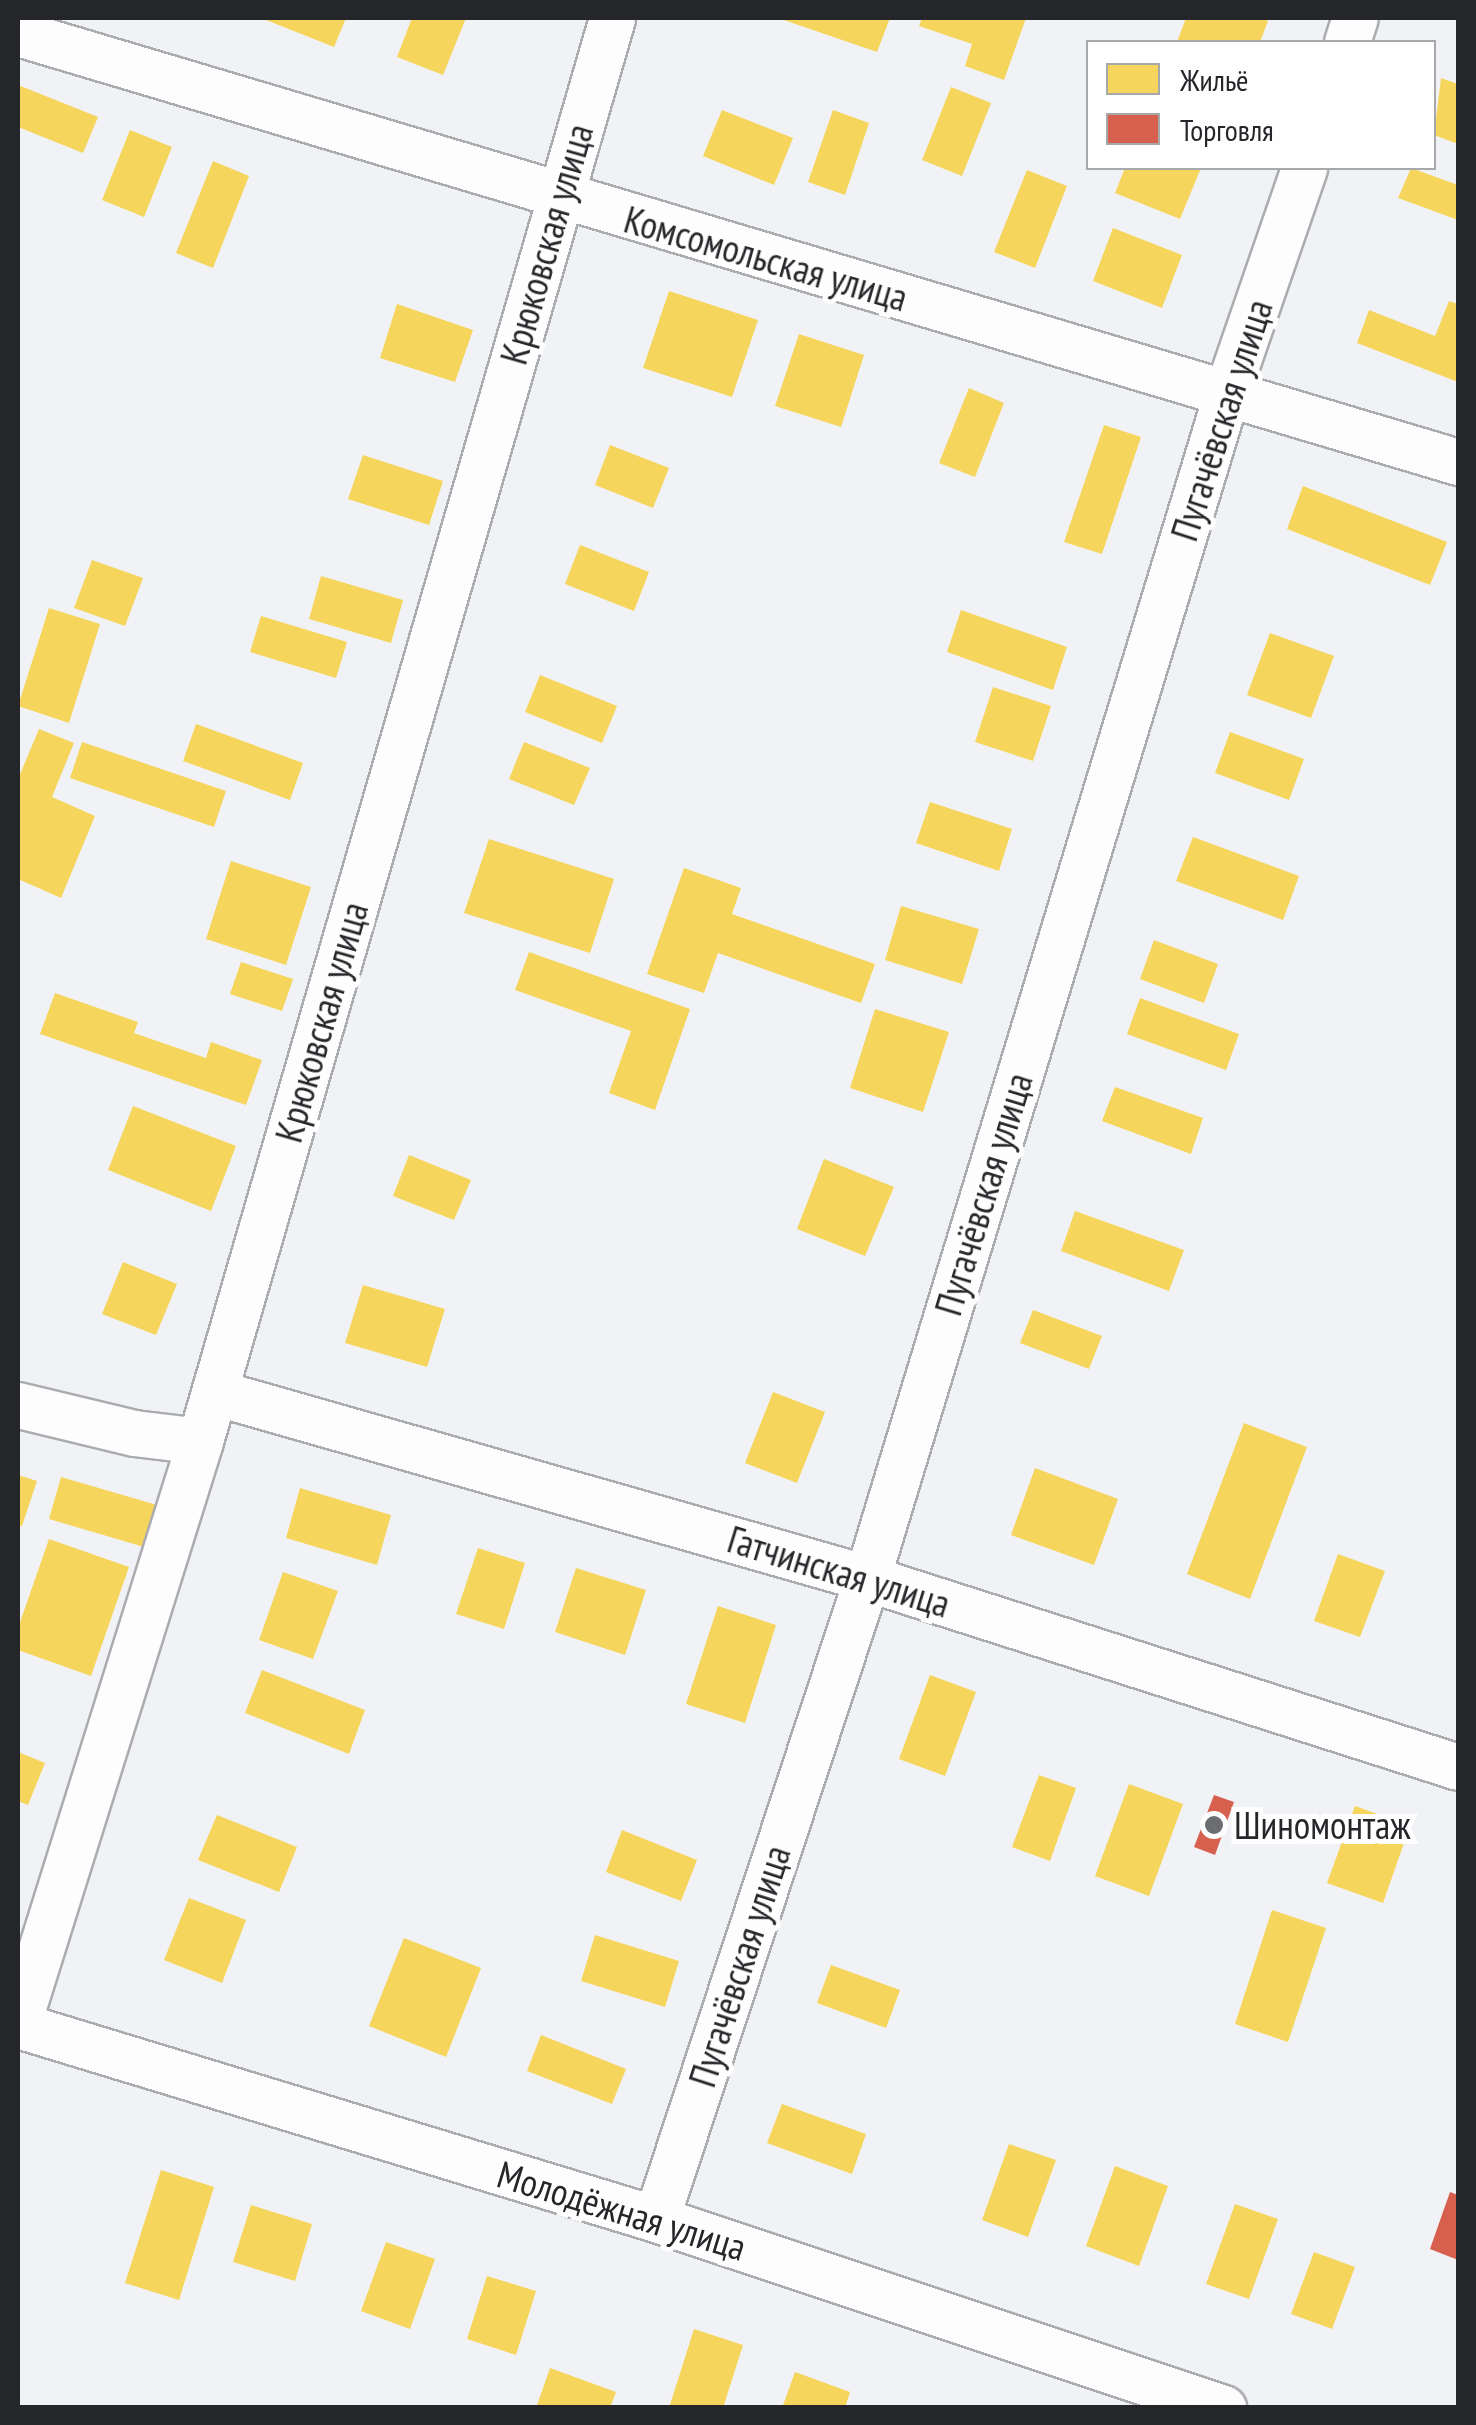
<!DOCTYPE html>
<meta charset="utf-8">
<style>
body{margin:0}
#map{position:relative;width:1476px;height:2425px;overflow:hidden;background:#f1f2f6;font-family:"PT Sans Narrow",sans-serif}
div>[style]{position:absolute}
.homes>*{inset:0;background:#f6d55c}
.shops>*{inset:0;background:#d6604d}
.roads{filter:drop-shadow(2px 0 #abacaf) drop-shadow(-2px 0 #abacaf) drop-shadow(0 2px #abacaf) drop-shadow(0 -2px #abacaf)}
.minor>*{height:45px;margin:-22.5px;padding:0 22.5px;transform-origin:22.5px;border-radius:22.5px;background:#fdfdfe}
.dots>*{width:28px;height:28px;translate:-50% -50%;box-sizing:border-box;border:5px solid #fefefe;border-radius:50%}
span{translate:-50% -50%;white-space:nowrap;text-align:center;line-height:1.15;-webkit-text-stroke:10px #fefefe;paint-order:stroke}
.street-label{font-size:38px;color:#252629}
.poi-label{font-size:38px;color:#252629}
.left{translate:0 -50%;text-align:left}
.frame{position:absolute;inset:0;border:20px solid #252629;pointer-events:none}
.legend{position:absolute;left:1086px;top:40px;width:350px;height:130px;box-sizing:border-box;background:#fefefe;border:2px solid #a7a8a9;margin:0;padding:12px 18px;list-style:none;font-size:30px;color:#252629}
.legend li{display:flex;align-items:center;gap:20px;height:50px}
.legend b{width:50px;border:2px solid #a7a8a9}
</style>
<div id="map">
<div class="homes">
<i style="clip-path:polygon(261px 18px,346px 18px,334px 47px)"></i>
<i style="clip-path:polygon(412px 18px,466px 18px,443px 75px,397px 57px)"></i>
<i style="clip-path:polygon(778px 18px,890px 18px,877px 52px)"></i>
<i style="clip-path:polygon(922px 18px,1026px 18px,1004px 80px,965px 66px,972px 44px,919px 26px)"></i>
<i style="clip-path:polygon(1186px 18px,1260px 18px,1268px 21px,1260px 42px,1177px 42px)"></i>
<i style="clip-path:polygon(1441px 78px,1458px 84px,1458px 144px,1434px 135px)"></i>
<i style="clip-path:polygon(18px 85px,98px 117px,83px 153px,18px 127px)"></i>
<i style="clip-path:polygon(951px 87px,991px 103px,962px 176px,922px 160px)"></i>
<i style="clip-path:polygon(722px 110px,793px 138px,774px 185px,703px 156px)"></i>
<i style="clip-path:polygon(833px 110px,869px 123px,845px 195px,808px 182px)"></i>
<i style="clip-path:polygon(130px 130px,172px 147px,144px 217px,102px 200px)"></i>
<i style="clip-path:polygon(213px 161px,249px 176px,213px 268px,176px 253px)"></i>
<i style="clip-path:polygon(1125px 168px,1201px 168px,1180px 219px,1115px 193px)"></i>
<i style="clip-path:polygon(1411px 168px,1458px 185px,1458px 220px,1398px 198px)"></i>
<i style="clip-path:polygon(1027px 170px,1067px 186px,1035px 268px,994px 252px)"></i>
<i style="clip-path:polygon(1113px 228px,1182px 255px,1162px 308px,1093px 281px)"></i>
<i style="clip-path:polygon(669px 291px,758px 320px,732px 397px,643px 368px)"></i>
<i style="clip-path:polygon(1449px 301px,1458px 304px,1458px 382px,1357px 343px,1369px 310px,1435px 336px)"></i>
<i style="clip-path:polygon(397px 304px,473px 330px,455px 382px,380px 358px)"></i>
<i style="clip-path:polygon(799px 334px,864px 355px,841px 427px,775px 406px)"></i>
<i style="clip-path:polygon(969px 388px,1004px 403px,975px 477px,939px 463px)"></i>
<i style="clip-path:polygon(1104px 425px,1141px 437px,1102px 554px,1064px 542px)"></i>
<i style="clip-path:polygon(610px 445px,669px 468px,653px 508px,595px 485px)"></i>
<i style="clip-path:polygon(363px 455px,443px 481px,429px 525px,348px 499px)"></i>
<i style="clip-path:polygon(1303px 486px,1447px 542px,1430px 585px,1287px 529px)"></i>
<i style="clip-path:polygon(580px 545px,649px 572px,634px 611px,565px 584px)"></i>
<i style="clip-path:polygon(92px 560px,143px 578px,125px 626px,74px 608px)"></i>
<i style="clip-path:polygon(321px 576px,403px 600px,391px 643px,309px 619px)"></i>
<i style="clip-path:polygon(49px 608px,100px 624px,69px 723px,18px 706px)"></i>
<i style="clip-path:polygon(961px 610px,1067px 647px,1053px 690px,947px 652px)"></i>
<i style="clip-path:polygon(261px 616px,347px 642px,336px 678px,250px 652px)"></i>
<i style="clip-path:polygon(1270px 633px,1334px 656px,1311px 718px,1247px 695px)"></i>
<i style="clip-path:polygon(540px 675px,617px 706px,602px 743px,525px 712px)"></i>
<i style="clip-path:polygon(993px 687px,1051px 706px,1033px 761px,975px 742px)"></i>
<i style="clip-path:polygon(196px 724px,303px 763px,290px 800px,183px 761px)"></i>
<i style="clip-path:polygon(39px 729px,74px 743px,52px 797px,95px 816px,61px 898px,18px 879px,18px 779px)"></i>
<i style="clip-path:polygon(1230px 732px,1304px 759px,1289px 800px,1215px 773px)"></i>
<i style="clip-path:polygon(82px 742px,226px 791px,214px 827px,70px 778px)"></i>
<i style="clip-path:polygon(524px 742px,590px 768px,574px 805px,509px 779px)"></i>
<i style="clip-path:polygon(930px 802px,1012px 829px,999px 871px,916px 843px)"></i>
<i style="clip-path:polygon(1193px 837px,1299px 876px,1283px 920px,1176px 881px)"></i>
<i style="clip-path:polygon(489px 839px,614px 879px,590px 953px,464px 913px)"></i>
<i style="clip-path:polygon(231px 861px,311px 887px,286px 965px,206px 939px)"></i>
<i style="clip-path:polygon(684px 868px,741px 888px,732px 914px,875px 964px,861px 1003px,718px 953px,704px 993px,647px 974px)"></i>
<i style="clip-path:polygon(901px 906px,979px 929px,962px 984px,885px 960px)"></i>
<i style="clip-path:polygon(1154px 940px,1218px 964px,1204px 1003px,1140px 979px)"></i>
<i style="clip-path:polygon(529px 952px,690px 1009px,655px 1110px,609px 1093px,631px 1031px,515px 990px)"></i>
<i style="clip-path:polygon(241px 962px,293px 979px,282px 1011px,230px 994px)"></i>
<i style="clip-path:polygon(55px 993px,138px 1022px,134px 1033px,206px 1058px,211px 1042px,262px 1060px,246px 1105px,40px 1034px)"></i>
<i style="clip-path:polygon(1140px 998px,1239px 1034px,1226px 1070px,1127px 1034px)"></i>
<i style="clip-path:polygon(875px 1009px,949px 1032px,923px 1112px,850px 1088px)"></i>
<i style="clip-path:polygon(1115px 1087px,1203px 1118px,1191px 1154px,1102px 1121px)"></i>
<i style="clip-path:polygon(133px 1106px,236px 1146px,211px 1211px,108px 1170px)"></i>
<i style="clip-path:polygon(409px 1155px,471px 1180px,454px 1220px,393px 1196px)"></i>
<i style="clip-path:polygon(824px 1159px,894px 1187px,865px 1256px,797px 1229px)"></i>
<i style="clip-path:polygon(1075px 1211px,1184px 1250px,1169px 1291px,1061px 1251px)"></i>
<i style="clip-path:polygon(123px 1262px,177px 1284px,156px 1335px,102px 1314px)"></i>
<i style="clip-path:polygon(363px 1285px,445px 1309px,427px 1367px,345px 1343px)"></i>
<i style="clip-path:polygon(1033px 1310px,1102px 1336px,1089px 1369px,1020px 1343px)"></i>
<i style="clip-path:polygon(773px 1392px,825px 1412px,797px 1483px,745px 1463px)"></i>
<i style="clip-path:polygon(1244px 1423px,1307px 1447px,1250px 1599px,1187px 1574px)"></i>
<i style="clip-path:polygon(1035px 1468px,1118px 1499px,1094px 1565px,1011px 1535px)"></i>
<i style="clip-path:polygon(18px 1475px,37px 1481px,22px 1526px,18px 1525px)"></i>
<i style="clip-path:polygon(61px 1477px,157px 1505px,144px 1547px,49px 1519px)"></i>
<i style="clip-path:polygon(300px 1488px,391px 1515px,377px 1565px,286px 1538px)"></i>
<i style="clip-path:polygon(49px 1539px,129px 1567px,91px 1676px,18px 1650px,18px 1628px)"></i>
<i style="clip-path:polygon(478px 1548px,525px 1563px,504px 1629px,456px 1614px)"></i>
<i style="clip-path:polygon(1338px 1554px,1385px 1571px,1360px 1637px,1314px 1621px)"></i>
<i style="clip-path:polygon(576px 1568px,646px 1590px,625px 1655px,555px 1632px)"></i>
<i style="clip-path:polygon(283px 1572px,338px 1591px,313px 1659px,259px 1640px)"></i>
<i style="clip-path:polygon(718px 1606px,776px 1625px,745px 1723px,686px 1704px)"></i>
<i style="clip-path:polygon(262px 1670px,365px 1710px,349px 1754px,245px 1713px)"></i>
<i style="clip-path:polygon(930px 1675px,976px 1692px,945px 1776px,899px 1759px)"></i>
<i style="clip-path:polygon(18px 1752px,45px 1763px,28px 1805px,18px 1801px)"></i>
<i style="clip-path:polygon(1039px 1775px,1076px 1788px,1050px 1861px,1012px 1847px)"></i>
<i style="clip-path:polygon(1129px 1784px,1183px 1804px,1149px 1896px,1095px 1876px)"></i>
<i style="clip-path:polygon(1355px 1806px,1410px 1826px,1383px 1903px,1327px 1883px)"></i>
<i style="clip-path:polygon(217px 1815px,297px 1847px,279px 1892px,198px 1860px)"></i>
<i style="clip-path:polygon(622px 1830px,697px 1860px,681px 1901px,606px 1872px)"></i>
<i style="clip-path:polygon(189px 1898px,246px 1920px,222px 1983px,164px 1960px)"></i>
<i style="clip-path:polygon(1272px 1910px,1326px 1928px,1288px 2042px,1235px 2024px)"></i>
<i style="clip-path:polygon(595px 1935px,679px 1961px,665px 2007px,581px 1981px)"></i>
<i style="clip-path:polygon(404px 1938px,481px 1968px,446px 2057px,369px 2026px)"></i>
<i style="clip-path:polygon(831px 1965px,900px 1990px,886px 2028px,817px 2003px)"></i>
<i style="clip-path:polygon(541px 2035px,626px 2069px,612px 2104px,527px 2071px)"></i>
<i style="clip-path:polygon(782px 2104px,866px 2134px,852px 2174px,767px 2143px)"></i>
<i style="clip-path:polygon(1009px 2144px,1056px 2160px,1028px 2237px,982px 2220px)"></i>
<i style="clip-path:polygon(1115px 2166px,1168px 2186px,1139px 2266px,1086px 2246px)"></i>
<i style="clip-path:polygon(161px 2170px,214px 2187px,179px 2300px,125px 2283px)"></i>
<i style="clip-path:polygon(1235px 2204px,1278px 2219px,1249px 2299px,1206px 2284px)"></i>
<i style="clip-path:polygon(251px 2205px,312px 2224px,295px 2281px,233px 2262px)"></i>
<i style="clip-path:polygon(386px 2242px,435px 2259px,410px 2329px,361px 2311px)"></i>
<i style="clip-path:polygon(1314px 2252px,1355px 2267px,1332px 2329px,1291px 2314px)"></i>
<i style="clip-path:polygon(487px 2276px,536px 2291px,516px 2355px,467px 2339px)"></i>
<i style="clip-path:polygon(694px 2329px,743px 2345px,723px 2408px,669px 2408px)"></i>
<i style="clip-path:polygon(550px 2368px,616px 2392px,610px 2408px,536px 2408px)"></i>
<i style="clip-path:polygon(795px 2372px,850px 2392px,845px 2408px,782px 2408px)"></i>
</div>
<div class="shops">
<i style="clip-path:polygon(1214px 1795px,1234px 1802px,1215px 1855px,1194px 1847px)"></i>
<i style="clip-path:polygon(1450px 2192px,1458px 2195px,1458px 2260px,1430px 2249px)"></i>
</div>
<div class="roads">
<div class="minor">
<i style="left:18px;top:33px;width:1503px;rotate:16.59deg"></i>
<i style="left:1347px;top:42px;width:25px;rotate:-72deg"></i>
<i style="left:214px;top:1392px;width:679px;rotate:15.9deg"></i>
<i style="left:867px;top:1578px;width:620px;rotate:17.73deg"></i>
<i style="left:18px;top:1405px;width:119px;rotate:13.6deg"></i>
<i style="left:134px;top:1433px;width:66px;rotate:6.9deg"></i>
<i style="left:18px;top:2023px;width:610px;rotate:-72.63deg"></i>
<i style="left:200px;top:1441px;width:1481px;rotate:-73.85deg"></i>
<i style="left:18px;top:2025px;width:667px;rotate:16.91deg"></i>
<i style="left:656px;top:2219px;width:598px;rotate:18.43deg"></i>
<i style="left:656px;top:2219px;width:675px;rotate:-71.78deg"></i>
<i style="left:867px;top:1578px;width:1243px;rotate:-73.11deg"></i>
<i style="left:1228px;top:389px;width:234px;rotate:-71deg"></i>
</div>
</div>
<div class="dots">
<i style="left:1214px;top:1825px;background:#6c6d71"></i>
</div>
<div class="street-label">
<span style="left:546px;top:244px;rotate:-74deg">Крюковская улица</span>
<span style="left:766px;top:258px;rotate:16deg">Комсомольская улица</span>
<span style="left:1221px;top:420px;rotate:-72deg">Пугачёвская улица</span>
<span style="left:321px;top:1022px;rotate:-74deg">Крюковская улица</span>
<span style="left:983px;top:1194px;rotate:-73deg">Пугачёвская улица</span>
<span style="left:839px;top:1571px;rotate:17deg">Гатчинская улица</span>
<span style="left:739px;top:1966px;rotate:-72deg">Пугачёвская улица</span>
<span style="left:622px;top:2210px;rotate:17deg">Молодёжная улица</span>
</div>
<div class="poi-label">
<span class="left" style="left:1234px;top:1825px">Шиномонтаж</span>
</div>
<div class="frame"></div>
<ul class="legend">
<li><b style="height:28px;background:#f6d55c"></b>Жильё</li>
<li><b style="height:28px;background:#d6604d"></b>Торговля</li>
</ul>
</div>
